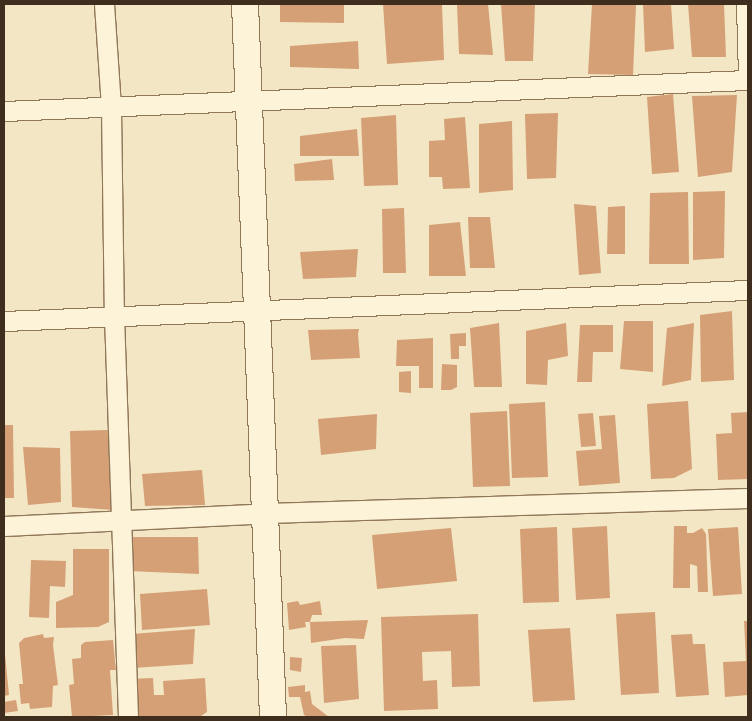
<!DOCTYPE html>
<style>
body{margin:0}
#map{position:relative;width:752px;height:721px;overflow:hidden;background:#f3e6c4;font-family:Spectral,serif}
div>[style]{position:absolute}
.building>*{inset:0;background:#d5a076}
.roads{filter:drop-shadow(1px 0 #907758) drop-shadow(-1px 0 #907758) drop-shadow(0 1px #907758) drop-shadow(0 -1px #907758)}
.street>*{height:19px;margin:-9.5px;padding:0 9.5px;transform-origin:9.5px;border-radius:9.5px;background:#fcf3d9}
.secondary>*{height:26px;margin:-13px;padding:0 13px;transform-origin:13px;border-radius:13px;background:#fcf3d9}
span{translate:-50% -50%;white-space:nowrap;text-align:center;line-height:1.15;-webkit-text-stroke:4px #f9f0d5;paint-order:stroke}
.frame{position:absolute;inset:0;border:5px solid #3f2e1d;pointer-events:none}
</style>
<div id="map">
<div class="building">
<i style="clip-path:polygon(280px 4px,344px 4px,344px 23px,280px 22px)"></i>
<i style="clip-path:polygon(383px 4px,442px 4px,444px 60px,387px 64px)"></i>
<i style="clip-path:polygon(457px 4px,488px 4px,493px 55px,459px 54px)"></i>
<i style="clip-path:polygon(501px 4px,535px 4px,533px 61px,505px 61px)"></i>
<i style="clip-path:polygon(592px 4px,636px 5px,633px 75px,588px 74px)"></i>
<i style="clip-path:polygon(643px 4px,671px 4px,674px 49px,645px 52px)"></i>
<i style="clip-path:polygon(688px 4px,724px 4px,726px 57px,692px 57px)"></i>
<i style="clip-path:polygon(358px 41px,359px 69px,290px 67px,290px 46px)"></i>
<i style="clip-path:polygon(673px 94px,679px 172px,652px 174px,647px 97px)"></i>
<i style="clip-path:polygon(737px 95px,732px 172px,698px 177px,692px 96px)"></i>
<i style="clip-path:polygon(558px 113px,556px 178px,527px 179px,525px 114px)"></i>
<i style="clip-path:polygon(396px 115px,398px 185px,364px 186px,361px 118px)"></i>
<i style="clip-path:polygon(465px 117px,470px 188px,443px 189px,442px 177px,429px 177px,429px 141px,445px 140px,444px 119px)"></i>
<i style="clip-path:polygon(512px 121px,513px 190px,479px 193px,479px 124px)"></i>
<i style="clip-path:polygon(357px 129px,359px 156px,300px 156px,300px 136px)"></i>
<i style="clip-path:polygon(332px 159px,334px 180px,295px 181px,294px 164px)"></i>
<i style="clip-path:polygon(725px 191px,724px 258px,693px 260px,693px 192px)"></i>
<i style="clip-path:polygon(688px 192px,689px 264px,649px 264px,650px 193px)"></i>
<i style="clip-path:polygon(574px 204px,596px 206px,601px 273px,579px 275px)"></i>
<i style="clip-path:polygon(625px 206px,625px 254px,607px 254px,608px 207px)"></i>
<i style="clip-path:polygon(404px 208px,406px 273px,383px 273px,382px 209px)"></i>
<i style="clip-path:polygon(468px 217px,490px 217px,495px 268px,470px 268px)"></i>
<i style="clip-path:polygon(460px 222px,466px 276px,429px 276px,429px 225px)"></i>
<i style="clip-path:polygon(358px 249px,356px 277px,303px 279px,300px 252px)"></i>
<i style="clip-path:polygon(732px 311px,734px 380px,701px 382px,700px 315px)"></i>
<i style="clip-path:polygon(624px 321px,653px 321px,653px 372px,620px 369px)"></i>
<i style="clip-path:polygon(499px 323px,502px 387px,474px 387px,470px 328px)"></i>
<i style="clip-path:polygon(566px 323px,568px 356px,548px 360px,547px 385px,526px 384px,526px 331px)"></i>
<i style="clip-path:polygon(694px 323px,691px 380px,662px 386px,667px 328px)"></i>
<i style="clip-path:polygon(580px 325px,613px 325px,613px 352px,593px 352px,592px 382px,577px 382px)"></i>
<i style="clip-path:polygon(359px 329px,358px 334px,360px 358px,311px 360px,308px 330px)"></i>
<i style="clip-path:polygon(466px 333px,466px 346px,459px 346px,459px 359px,451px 359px,450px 334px)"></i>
<i style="clip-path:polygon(433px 338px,433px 388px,419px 388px,419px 366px,396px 366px,397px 340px)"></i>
<i style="clip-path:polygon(442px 364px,457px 365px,457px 387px,451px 390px,441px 390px)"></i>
<i style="clip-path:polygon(411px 371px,411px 393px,399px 392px,399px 372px)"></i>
<i style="clip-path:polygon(688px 401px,692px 469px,674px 478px,651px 479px,647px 404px)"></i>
<i style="clip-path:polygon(545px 402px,548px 477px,512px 478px,509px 404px)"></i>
<i style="clip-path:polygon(507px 411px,510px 486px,473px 487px,470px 413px)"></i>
<i style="clip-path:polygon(748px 412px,748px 479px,718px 480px,716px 434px,732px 433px,731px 413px)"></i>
<i style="clip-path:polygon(593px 413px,596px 446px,581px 447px,578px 414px)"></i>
<i style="clip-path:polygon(377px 414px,376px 449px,321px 455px,318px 419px)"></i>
<i style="clip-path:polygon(615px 415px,620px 483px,579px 486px,576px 451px,602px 449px,599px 416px)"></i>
<i style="clip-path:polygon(4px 425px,13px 425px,14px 498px,4px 498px)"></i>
<i style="clip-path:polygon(108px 430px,113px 510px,72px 507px,70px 431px)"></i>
<i style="clip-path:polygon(23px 447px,60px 448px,61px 502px,28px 505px)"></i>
<i style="clip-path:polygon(202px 470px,205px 505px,145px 506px,142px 474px)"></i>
<i style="clip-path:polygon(607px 526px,610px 598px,576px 600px,572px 528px)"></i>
<i style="clip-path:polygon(674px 526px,687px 526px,687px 533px,693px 533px,702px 528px,706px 534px,708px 592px,698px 592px,697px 566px,690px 564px,690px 588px,673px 588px)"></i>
<i style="clip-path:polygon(557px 527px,559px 602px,523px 603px,520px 529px)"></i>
<i style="clip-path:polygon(738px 527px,742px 594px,713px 596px,708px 529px)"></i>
<i style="clip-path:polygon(451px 528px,457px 581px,377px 589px,372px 535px)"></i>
<i style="clip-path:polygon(127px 537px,198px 537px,199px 574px,128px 571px)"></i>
<i style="clip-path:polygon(73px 549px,109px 549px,109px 622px,98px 627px,56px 628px,56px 602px,73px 595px)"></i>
<i style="clip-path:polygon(31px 560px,66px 561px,65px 587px,50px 586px,49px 618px,29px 617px)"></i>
<i style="clip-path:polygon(207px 589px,210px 625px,142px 630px,140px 594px)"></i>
<i style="clip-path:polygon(298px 601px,300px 605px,320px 601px,322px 615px,312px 615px,310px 622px,368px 620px,364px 639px,345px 638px,311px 643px,310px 622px,305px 622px,306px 627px,289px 630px,287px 603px)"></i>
<i style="clip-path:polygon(655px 612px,659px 693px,621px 695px,616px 614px)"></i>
<i style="clip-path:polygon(478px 614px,480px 686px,452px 687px,451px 651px,422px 652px,423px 681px,437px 680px,438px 709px,384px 711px,381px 617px)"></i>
<i style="clip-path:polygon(744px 621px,748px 621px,748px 695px,725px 697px,723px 662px,746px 661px)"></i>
<i style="clip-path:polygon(570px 628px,575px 700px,533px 702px,528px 630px)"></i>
<i style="clip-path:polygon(195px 629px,193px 664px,133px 668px,132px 634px)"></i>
<i style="clip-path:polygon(43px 634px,44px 638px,54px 637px,53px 645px,58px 685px,53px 686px,52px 707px,30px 709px,29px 703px,21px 704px,19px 684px,23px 684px,19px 643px,24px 638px)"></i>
<i style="clip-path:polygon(692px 634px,693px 644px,705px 644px,709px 695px,676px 697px,671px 635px)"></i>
<i style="clip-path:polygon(113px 640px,116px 670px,110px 670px,113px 715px,72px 717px,69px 685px,74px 684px,72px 659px,81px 658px,81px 645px,85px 642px)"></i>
<i style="clip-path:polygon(4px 644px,9px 695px,4px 696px)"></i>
<i style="clip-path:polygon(356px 645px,359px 699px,324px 703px,321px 646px)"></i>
<i style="clip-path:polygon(290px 657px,302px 658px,301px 672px,290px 670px)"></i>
<i style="clip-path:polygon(153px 678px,154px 695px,164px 695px,163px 681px,205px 678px,207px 712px,201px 716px,132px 717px,130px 679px)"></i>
<i style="clip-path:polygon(305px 685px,305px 692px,310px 691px,312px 704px,329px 717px,308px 717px,304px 715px,300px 697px,289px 697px,288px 687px)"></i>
<i style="clip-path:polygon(16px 700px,18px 711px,4px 713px,4px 702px)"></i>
</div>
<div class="roads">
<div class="street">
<i style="left:104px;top:4px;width:104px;rotate:86.1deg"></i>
<i style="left:111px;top:108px;width:208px;rotate:89.2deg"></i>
<i style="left:114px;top:316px;width:401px;rotate:88deg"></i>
<i style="left:746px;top:4px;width:73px;rotate:88.4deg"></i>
<i style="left:4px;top:111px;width:745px;rotate:-2.39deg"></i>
<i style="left:4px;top:321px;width:745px;rotate:-2.39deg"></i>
<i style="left:4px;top:526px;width:263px;rotate:-2.8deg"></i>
<i style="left:267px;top:513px;width:481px;rotate:-1.8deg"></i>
</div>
<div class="secondary">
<i style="left:245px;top:4px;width:714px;rotate:87.75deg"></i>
</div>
</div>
<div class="frame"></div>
</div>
